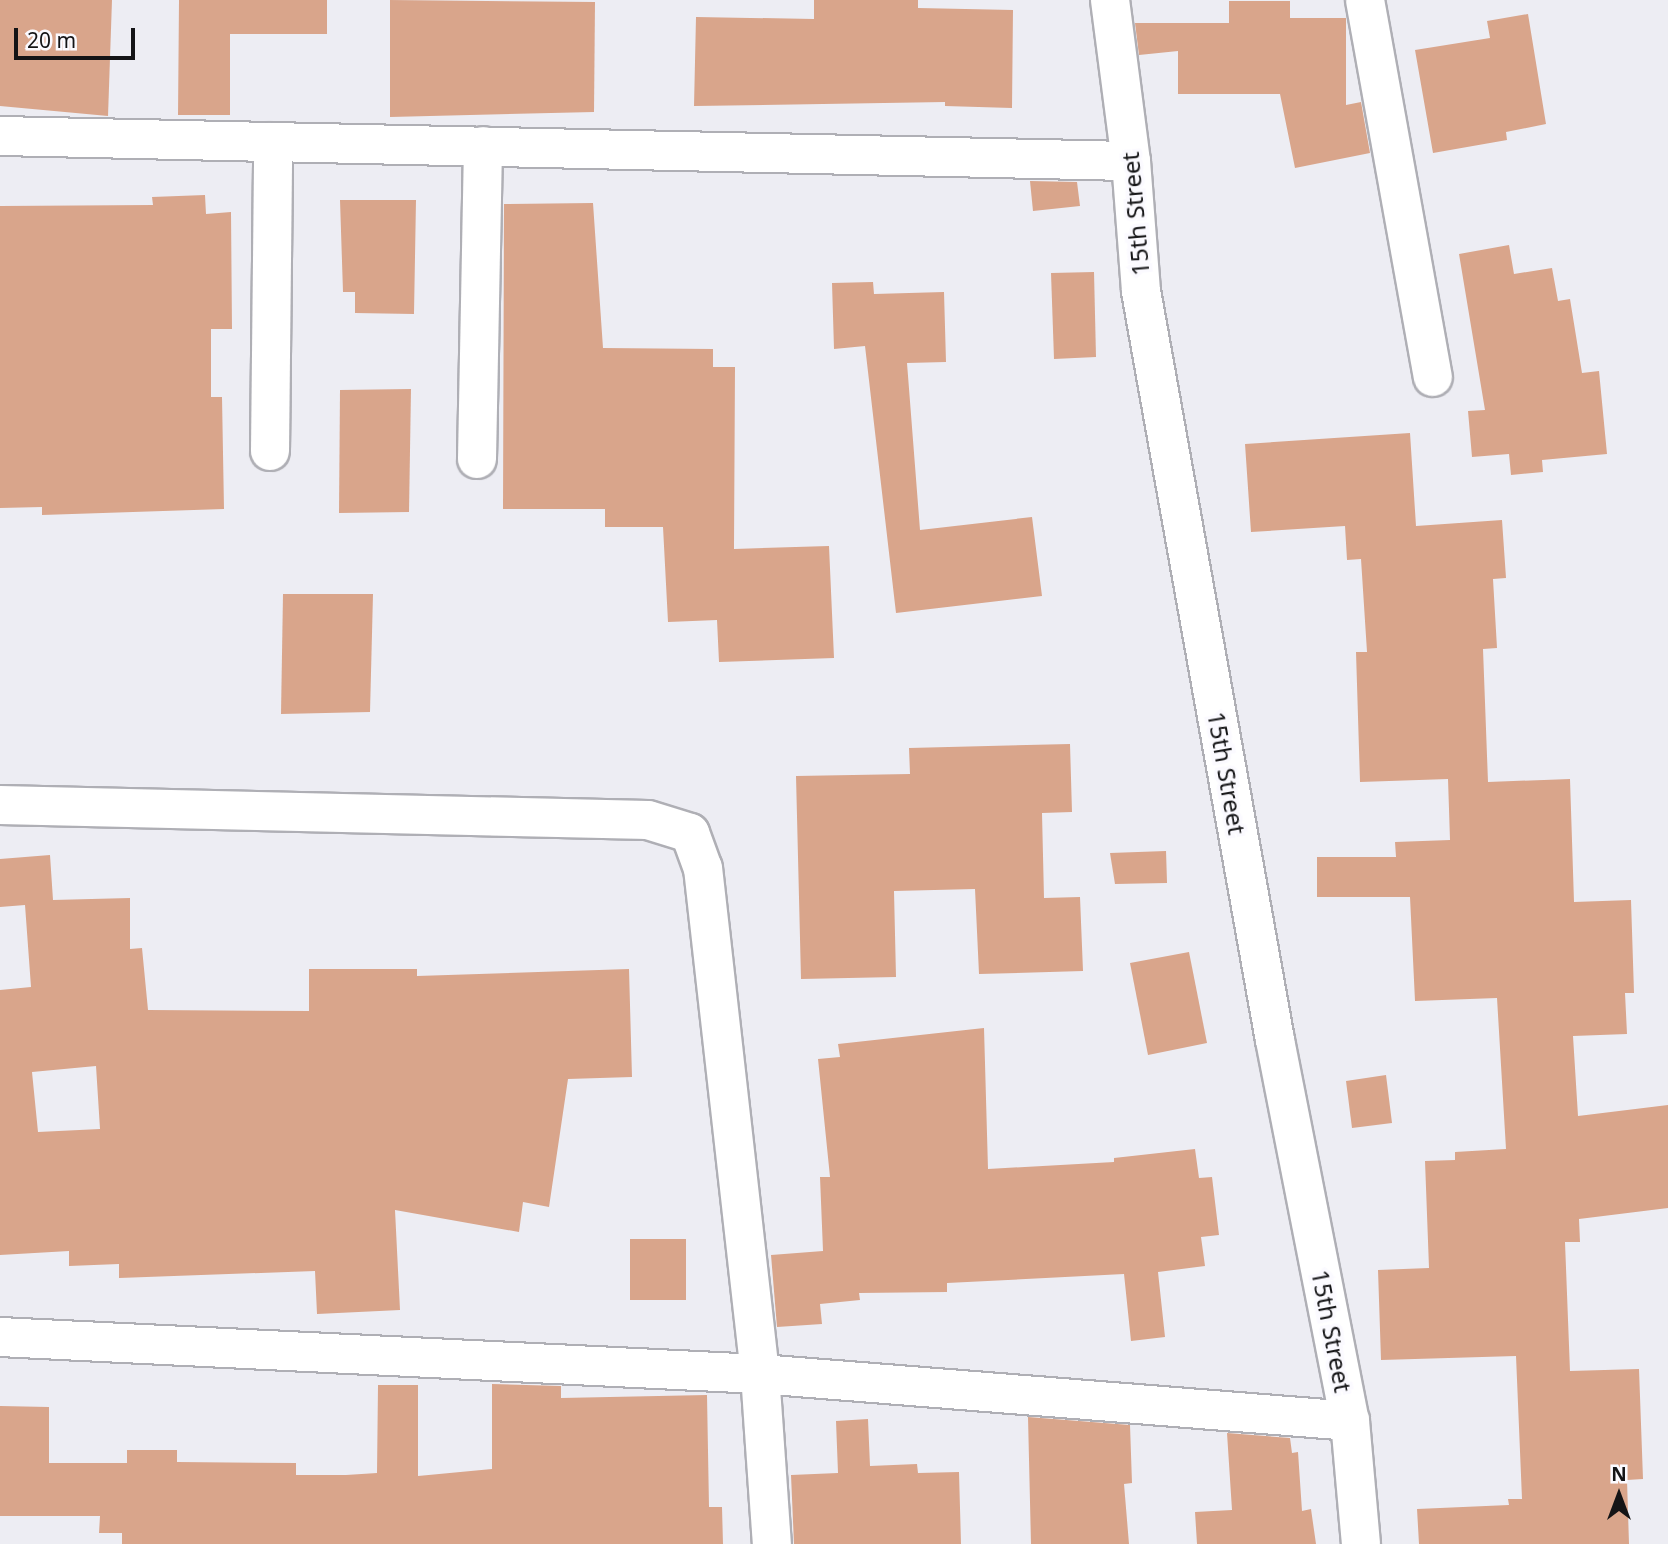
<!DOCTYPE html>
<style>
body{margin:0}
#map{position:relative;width:1668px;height:1544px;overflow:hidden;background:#ededf3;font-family:"Noto Sans",sans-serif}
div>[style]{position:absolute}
.building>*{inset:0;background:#d9a58b}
.roads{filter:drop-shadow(2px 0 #afafb5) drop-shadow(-2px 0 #afafb5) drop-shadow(0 2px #afafb5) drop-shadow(0 -2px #afafb5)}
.minor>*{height:38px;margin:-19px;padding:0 19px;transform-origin:19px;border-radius:19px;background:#fff}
span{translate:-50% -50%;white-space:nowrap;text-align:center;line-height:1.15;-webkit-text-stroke:7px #fbfaff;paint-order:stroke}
.street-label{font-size:24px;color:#141416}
.north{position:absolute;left:1584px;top:1460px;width:70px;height:70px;-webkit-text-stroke:5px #fbfaff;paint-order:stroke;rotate:0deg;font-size:19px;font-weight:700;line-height:28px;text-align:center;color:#141416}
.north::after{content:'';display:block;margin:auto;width:24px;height:32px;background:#141416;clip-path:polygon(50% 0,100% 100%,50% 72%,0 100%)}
.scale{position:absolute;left:14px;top:28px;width:121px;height:32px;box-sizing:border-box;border:4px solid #141416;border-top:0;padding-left:9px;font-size:21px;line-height:24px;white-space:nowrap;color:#141416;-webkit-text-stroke:5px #fbfaff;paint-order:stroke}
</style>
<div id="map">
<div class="building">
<i style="clip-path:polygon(0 0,112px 0,108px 116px,0 106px)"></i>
<i style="clip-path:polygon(179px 0,327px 0,327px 34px,230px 34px,230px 115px,178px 115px)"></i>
<i style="clip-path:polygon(390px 0,595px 2px,594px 112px,390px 117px)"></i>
<i style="clip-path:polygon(814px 0,918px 0,918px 8px,1013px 10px,1012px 108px,945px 106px,945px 102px,694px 106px,696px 17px,814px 19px)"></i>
<i style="clip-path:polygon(1229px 1px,1290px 1px,1290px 18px,1346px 18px,1346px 105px,1361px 102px,1370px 153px,1295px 168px,1280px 94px,1178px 94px,1178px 51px,1139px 55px,1135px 23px,1229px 23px)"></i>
<i style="clip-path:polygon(1528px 14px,1546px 124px,1506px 132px,1507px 140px,1433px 153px,1415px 50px,1490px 38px,1487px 21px)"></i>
<i style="clip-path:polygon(1030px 181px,1077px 182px,1080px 206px,1033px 211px)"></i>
<i style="clip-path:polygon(205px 195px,206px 214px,231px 212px,232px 329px,211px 329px,211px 397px,222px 397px,224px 509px,42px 515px,42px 507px,0 508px,0 206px,153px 205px,152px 197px)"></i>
<i style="clip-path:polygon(340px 200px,416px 200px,414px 314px,355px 313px,355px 292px,343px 292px)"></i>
<i style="clip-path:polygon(593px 203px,603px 348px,713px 349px,713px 367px,735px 367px,734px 549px,829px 546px,834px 658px,719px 662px,717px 620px,668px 622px,663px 527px,605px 527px,605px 509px,503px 509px,504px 204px)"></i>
<i style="clip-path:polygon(1509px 245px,1514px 274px,1552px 268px,1558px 301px,1570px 299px,1582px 373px,1599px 371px,1607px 454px,1542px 460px,1543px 472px,1511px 475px,1509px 454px,1472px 457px,1468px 411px,1485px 410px,1459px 254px)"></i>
<i style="clip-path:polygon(1094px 272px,1096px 357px,1054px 359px,1051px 273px)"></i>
<i style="clip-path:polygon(873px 282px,874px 294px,944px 292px,946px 362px,907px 363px,920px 530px,1032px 517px,1042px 596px,896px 613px,865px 346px,834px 349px,832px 283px)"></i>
<i style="clip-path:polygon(411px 389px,409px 512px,339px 513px,340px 390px)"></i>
<i style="clip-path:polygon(1410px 433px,1416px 526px,1502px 520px,1506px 578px,1493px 579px,1497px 648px,1483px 649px,1488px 782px,1570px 779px,1574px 902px,1631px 900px,1634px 993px,1625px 993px,1627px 1034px,1573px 1036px,1578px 1116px,1668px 1105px,1668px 1208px,1579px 1219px,1580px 1242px,1565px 1242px,1570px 1371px,1639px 1369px,1643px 1479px,1627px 1480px,1629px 1544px,1419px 1544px,1417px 1509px,1509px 1505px,1508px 1499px,1522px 1499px,1516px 1356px,1381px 1360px,1378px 1270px,1429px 1268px,1425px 1161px,1455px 1160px,1455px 1152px,1506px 1149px,1497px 998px,1415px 1001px,1410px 897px,1317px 897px,1317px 857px,1396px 857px,1395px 842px,1450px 840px,1448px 779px,1360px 782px,1356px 652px,1367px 652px,1361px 559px,1347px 560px,1345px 526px,1251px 532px,1245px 444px)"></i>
<i style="clip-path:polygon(283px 594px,373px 594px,370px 712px,281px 714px)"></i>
<i style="clip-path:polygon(1070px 744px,1072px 812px,1042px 813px,1044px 898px,1080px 897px,1083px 971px,979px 974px,975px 889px,894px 891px,896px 977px,801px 979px,796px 776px,910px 774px,909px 748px)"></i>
<i style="clip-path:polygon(1166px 851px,1167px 883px,1115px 884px,1110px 853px)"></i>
<i style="clip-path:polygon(evenodd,50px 855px,53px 900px,130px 898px,130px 949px,142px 948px,148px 1010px,309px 1011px,309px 969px,417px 969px,417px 976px,629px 969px,632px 1077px,568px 1079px,549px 1207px,523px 1202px,519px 1232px,395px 1210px,400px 1310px,317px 1314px,315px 1271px,119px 1278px,119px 1264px,69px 1266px,69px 1251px,0 1255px,0 990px,31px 987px,25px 905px,0 907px,0 859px,50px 855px,96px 1066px,100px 1129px,38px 1132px,32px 1072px,96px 1066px)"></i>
<i style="clip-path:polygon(1189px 952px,1207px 1043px,1148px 1055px,1130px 963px)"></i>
<i style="clip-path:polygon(984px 1028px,988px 1169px,1114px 1162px,1114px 1158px,1195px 1149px,1199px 1178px,1212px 1177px,1219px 1235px,1201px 1237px,1205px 1266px,1158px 1272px,1165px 1337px,1131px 1341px,1124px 1274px,947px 1283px,947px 1292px,859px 1293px,860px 1300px,820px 1304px,822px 1324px,777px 1327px,771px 1255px,823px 1251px,820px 1177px,830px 1177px,818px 1059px,840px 1057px,838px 1044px)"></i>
<i style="clip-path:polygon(1386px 1075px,1392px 1123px,1352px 1128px,1346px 1081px)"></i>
<i style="clip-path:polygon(630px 1239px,686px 1239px,686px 1300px,630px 1300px)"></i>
<i style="clip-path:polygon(492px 1384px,561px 1386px,561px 1398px,707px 1395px,709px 1507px,722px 1507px,723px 1544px,122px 1544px,122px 1533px,99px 1533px,100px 1516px,0 1516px,0 1406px,49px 1407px,49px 1463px,127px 1463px,127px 1450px,177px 1450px,177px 1462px,296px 1463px,296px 1475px,346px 1475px,377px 1473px,378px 1385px,418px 1385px,418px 1476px,492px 1469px)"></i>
<i style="clip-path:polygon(1028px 1417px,1130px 1425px,1132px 1483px,1124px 1484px,1129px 1544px,1031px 1544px)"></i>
<i style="clip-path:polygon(868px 1419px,870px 1466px,917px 1464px,918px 1473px,959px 1472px,961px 1544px,794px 1544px,791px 1475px,838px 1473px,836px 1421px)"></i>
<i style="clip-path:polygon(1227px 1433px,1290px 1438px,1292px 1453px,1298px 1452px,1302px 1511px,1311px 1509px,1316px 1544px,1197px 1544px,1195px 1512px,1232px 1510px)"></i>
</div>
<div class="roads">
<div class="minor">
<i style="left:1110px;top:0;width:162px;rotate:82.6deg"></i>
<i style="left:1131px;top:161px;width:130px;rotate:85.6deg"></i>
<i style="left:1141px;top:291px;width:761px;rotate:79.86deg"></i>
<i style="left:1275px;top:1040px;width:388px;rotate:78.9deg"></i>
<i style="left:1350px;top:1421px;width:123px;rotate:84.9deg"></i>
<i style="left:1365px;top:0;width:383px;rotate:79.8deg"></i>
<i style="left:0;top:136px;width:1131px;rotate:1.27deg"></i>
<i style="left:270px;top:451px;width:309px;rotate:-89.4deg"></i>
<i style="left:477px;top:459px;width:313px;rotate:-88.9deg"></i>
<i style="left:0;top:805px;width:648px;rotate:1.33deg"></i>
<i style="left:648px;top:820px;width:44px;rotate:17.2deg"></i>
<i style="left:690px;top:833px;width:37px;rotate:70deg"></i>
<i style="left:703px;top:868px;width:509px;rotate:83.57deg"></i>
<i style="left:760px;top:1374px;width:170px;rotate:86deg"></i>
<i style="left:0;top:1337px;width:761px;rotate:2.79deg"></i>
<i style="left:760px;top:1374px;width:592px;rotate:4.55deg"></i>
</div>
</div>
<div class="street-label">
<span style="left:1135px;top:214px;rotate:-95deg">15th Street</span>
<span style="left:1227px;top:773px;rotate:80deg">15th Street</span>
<span style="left:1332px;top:1331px;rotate:79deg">15th Street</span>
</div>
<div class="north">N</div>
<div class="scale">20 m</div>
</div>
